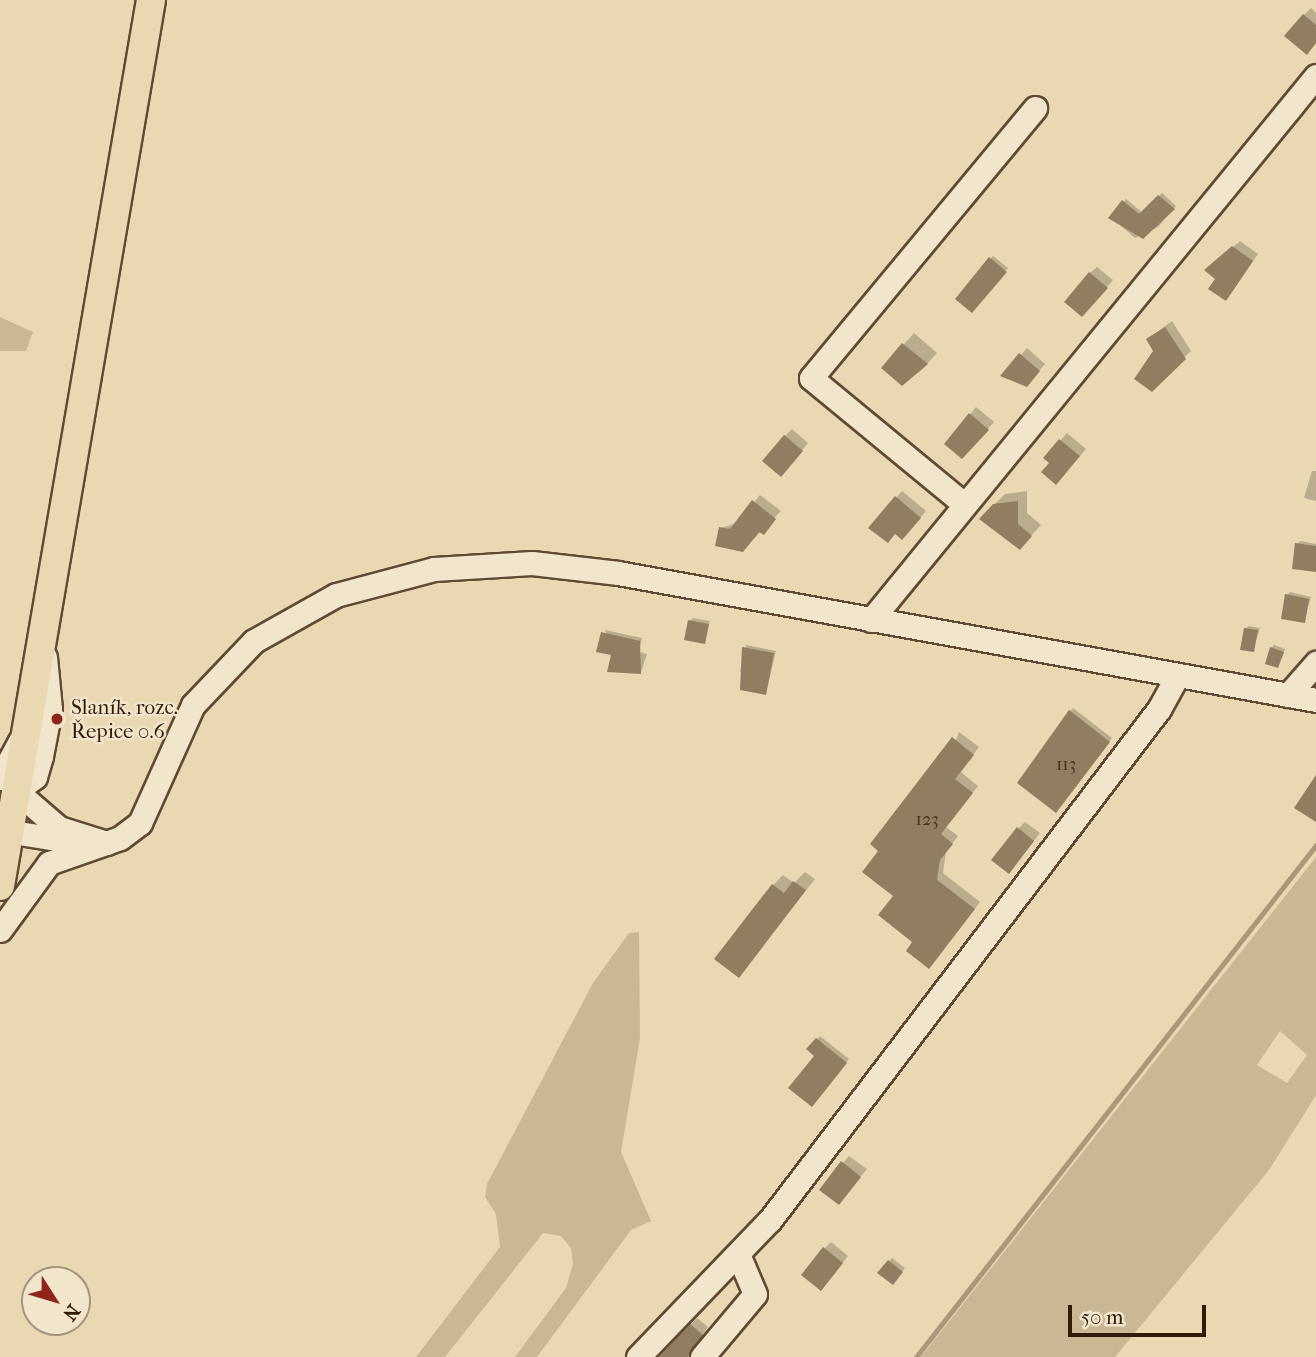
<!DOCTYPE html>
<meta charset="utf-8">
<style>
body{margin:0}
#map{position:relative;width:1316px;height:1357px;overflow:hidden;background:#e9d8b1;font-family:"IM FELL French Canon",serif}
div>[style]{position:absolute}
.green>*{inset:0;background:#cab894}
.shadow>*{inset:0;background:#0003}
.stream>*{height:5px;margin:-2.5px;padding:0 2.5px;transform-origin:2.5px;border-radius:2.5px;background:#ab9878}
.building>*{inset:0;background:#917d60}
.roads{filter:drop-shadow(2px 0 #604a33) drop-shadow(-2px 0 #604a33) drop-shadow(0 2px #604a33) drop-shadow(0 -2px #604a33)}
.minor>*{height:23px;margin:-11.5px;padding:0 11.5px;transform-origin:11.5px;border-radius:11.5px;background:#f1e6cc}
.major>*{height:28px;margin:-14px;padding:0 14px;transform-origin:14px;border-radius:14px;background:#e9d8b1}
.dots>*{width:19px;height:19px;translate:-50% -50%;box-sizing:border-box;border:4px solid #f1e6cc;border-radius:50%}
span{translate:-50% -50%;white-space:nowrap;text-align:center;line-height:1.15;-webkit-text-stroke:5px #f1e6cc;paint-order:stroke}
.number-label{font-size:18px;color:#4a341f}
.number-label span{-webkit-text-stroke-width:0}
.poi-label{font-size:21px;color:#321b09}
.left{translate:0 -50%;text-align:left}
.north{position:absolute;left:21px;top:1266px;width:70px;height:70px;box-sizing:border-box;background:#f1e6cc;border:2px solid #a5957e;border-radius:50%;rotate:127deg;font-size:19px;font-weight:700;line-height:28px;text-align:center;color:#321b09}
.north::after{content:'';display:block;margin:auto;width:24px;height:32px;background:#8f2418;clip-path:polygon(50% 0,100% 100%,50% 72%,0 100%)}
.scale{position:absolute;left:1068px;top:1305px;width:138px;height:32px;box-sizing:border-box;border:4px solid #321b09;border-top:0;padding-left:9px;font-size:21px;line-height:24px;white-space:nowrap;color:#321b09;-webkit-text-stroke:5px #f1e6cc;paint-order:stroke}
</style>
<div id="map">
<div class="green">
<i style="clip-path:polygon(0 317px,33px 332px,26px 351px,0 351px)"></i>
<i style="clip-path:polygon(evenodd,1316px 857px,1316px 1095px,1269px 1170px,1115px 1357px,921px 1357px,1316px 857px,1280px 1031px,1307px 1055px,1287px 1083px,1257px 1065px,1280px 1031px)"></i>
<i style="clip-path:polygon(639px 932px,640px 1038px,621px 1152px,651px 1221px,631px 1230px,537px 1357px,515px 1357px,566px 1288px,573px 1264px,571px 1248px,561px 1236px,543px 1233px,445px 1357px,416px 1357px,500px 1247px,496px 1214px,485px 1197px,487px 1184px,593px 983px,629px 933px)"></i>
</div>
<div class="shadow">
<i style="clip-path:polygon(1311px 8px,1316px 13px,1316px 43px,1304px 15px)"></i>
<i style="clip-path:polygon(1162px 193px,1176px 206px,1158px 227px,1135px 238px,1111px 217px,1126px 199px,1143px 213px)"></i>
<i style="clip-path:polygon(1240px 241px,1258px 254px,1232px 292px,1206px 270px)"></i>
<i style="clip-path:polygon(993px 256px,1008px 268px,972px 311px,957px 299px)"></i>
<i style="clip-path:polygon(1097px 267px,1113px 280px,1089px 308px,1090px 273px)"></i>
<i style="clip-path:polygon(1172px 321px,1191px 351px,1152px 389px,1156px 351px,1148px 339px)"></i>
<i style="clip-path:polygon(914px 333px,937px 353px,927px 364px,917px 374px,883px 368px)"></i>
<i style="clip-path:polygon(1027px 348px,1045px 364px,1033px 378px,1021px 355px)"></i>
<i style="clip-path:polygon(976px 407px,994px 422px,969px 450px,947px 444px)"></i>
<i style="clip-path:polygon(792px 429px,808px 443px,788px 468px,785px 436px)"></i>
<i style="clip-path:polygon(1067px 433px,1086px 449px,1063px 476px,1045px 458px)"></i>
<i style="clip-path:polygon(1312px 471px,1316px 471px,1316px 501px,1304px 498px)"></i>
<i style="clip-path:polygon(902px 491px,926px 511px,909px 531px,896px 498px)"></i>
<i style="clip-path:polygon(1027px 491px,1027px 513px,1041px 525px,1030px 537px,994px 505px,1005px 494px)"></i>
<i style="clip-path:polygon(760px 495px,781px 511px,743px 550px,721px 528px,737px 523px)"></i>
<i style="clip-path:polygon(1300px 541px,1316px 544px,1316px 570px,1297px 544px)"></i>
<i style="clip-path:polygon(1290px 592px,1311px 597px,1304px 621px,1287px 595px)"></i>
<i style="clip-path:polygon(693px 618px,710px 621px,704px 642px,690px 621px)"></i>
<i style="clip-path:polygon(1249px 626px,1260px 628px,1253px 650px,1246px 628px)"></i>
<i style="clip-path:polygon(605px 630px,642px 638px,639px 652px,647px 654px,641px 672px,613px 654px)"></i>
<i style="clip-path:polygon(746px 645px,776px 651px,766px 693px,740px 671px)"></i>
<i style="clip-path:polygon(1274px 645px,1285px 649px,1278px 666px,1271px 648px)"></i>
<i style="clip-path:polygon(1073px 708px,1112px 738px,1059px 807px,1070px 711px)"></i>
<i style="clip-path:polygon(959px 732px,979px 747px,961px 772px,978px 786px,946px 827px,958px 836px,946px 852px,943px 873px,980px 902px,935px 961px,915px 942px,896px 895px)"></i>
<i style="clip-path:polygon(1025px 822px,1040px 833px,1015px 865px,1018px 829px)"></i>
<i style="clip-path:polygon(805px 872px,815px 879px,748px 965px,773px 885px,783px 875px,794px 883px)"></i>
<i style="clip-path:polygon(820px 1036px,849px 1059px,814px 1102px,817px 1055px,809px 1049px)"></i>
<i style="clip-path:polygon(849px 1156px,867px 1169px,839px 1203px,821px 1189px)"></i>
<i style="clip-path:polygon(831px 1242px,848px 1256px,828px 1282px,824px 1249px)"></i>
<i style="clip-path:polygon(892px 1258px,905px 1268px,896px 1280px,880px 1272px)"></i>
<i style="clip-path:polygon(697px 1318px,708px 1327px,688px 1357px,672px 1357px,666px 1352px)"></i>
</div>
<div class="stream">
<i style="left:916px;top:1357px;width:650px;rotate:-52deg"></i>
</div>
<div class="building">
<i style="clip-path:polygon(1303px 14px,1316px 25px,1316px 43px,1307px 55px,1284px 36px)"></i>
<i style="clip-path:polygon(1158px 195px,1175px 209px,1143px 239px,1108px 218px,1122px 200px,1139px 214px)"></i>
<i style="clip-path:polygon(1232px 246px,1253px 261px,1226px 301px,1208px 289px,1215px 279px,1204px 270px)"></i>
<i style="clip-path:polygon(989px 257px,1007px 272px,972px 313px,955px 299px)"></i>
<i style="clip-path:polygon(1089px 272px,1108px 288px,1082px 317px,1064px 302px)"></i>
<i style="clip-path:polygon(1165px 327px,1186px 359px,1152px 392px,1134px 379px,1153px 351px,1146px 339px)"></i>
<i style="clip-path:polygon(902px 343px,928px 364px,902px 386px,881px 368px)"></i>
<i style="clip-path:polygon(1019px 353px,1040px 371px,1027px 387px,1000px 376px)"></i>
<i style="clip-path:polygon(969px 413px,989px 430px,962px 459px,944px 444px)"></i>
<i style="clip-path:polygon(784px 435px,803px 451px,781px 477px,762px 461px)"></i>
<i style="clip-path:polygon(1059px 439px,1080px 456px,1056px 485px,1041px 472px,1049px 463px,1043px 458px)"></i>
<i style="clip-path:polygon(895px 496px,921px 518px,902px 540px,895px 534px,888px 543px,868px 528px)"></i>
<i style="clip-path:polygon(752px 500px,776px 519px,764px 535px,759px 532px,743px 552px,715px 546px,719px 527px,730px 529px)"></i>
<i style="clip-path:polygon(1018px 501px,1018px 524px,1032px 536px,1020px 550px,979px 519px,993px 504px)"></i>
<i style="clip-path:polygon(1295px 543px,1316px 546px,1316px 572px,1292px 569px)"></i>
<i style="clip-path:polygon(1285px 594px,1309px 599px,1305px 623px,1281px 619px)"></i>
<i style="clip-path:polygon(688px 620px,709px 624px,705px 644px,684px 640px)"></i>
<i style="clip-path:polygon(1244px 628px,1258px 630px,1254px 652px,1240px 650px)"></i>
<i style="clip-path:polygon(601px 632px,640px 641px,641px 674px,607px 672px,611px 655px,596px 652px)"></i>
<i style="clip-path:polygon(742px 647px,774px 653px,766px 695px,740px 690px)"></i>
<i style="clip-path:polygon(1270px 647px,1284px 652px,1278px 668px,1265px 664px)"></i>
<i style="clip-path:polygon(1069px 710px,1110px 742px,1056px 813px,1017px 783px)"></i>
<i style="clip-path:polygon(952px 737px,974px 755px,955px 779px,973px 793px,941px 834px,953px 844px,940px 860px,937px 880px,975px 909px,929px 969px,906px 951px,912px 942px,878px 915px,893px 896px,862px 872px,878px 851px,870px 844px)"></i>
<i style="clip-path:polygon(1316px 775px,1316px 822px,1294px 808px)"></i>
<i style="clip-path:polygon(1017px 827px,1034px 841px,1009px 874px,991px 860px)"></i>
<i style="clip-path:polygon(793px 881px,806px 890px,739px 978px,714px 959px,772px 884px,784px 893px)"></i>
<i style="clip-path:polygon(816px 1038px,847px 1063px,812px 1107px,788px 1088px,814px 1056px,806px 1049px)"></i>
<i style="clip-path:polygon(841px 1161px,861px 1177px,839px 1205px,819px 1190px)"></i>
<i style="clip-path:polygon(823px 1247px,843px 1263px,821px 1291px,801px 1275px)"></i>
<i style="clip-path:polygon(888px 1260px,903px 1272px,893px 1285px,877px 1273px)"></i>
<i style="clip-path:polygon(690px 1324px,703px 1335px,688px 1357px,659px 1357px)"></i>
</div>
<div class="roads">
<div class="minor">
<i style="left:964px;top:504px;width:198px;rotate:-140.5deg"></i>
<i style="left:811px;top:378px;width:351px;rotate:-50.3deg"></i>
<i style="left:871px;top:620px;width:703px;rotate:-50.72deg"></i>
<i style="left:45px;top:657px;width:52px;rotate:84.5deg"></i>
<i style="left:50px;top:709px;width:48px;rotate:100.8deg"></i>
<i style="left:41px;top:756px;width:22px;rotate:106deg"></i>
<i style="left:35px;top:777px;width:24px;rotate:144deg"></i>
<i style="left:16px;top:791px;width:57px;rotate:40.7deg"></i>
<i style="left:59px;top:828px;width:50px;rotate:17.4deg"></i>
<i style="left:1288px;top:695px;width:43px;rotate:-48.8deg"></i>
<i style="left:0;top:778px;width:42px;rotate:-61.6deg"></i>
<i style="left:0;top:830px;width:77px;rotate:9deg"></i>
<i style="left:0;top:930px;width:83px;rotate:-53.8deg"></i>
<i style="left:49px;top:863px;width:75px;rotate:-19.4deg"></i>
<i style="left:120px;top:838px;width:25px;rotate:-37deg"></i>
<i style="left:140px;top:823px;width:129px;rotate:-65.8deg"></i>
<i style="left:193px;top:705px;width:88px;rotate:-46.4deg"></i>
<i style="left:254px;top:641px;width:94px;rotate:-29.3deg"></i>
<i style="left:336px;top:595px;width:101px;rotate:-14.9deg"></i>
<i style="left:434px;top:569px;width:98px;rotate:-3.5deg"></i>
<i style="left:532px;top:563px;width:87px;rotate:6.6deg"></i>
<i style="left:618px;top:573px;width:709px;rotate:10.31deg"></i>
<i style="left:638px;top:1357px;width:190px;rotate:-46.1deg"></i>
<i style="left:770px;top:1220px;width:642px;rotate:-52.72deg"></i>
<i style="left:1159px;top:709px;width:38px;rotate:-61deg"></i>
<i style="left:702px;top:1357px;width:82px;rotate:-49.9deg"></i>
<i style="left:755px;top:1294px;width:43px;rotate:-113deg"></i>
</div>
<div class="major">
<i style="left:0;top:886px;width:899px;rotate:-80.33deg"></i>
</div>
</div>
<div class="dots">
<i style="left:57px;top:719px;background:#8f2418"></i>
</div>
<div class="number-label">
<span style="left:1066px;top:765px">113</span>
<span style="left:927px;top:820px">123</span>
</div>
<div class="poi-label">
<span class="left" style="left:71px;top:719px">Slaník, rozc.<br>Řepice 0.6</span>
</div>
<div class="north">N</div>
<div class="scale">50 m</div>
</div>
